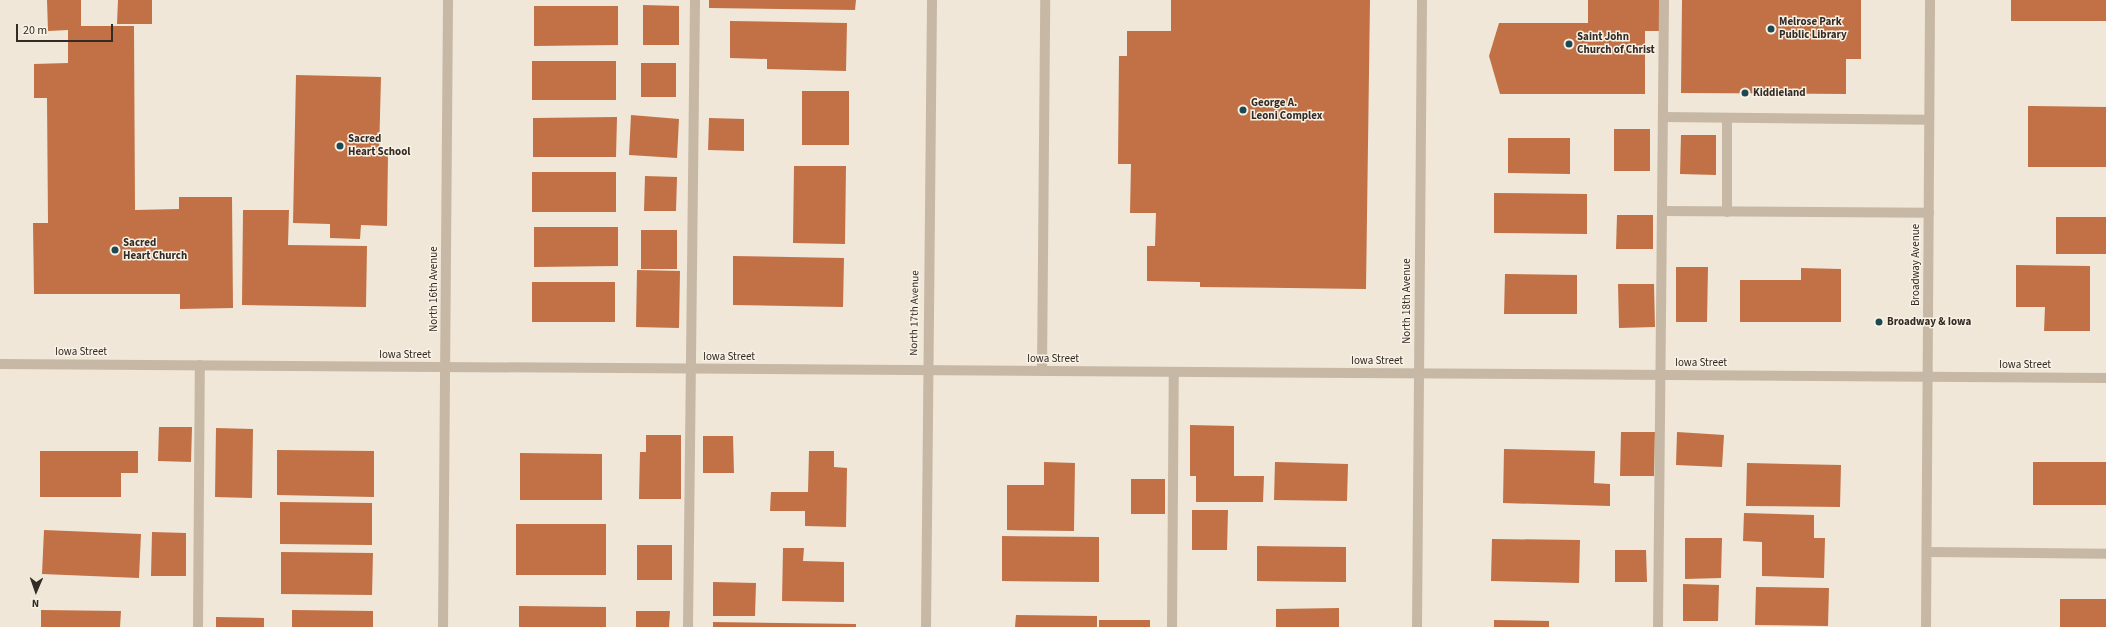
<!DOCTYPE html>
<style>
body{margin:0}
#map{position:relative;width:2106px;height:627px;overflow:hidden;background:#f0e7d8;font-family:"Source Sans 3",sans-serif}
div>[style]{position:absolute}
.building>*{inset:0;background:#c17145}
.lane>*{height:10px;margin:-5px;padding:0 5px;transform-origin:5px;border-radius:5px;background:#c7b8a5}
.street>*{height:10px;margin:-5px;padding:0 5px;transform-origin:5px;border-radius:5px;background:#c7b8a5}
.dots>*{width:11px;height:11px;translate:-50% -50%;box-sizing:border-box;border:2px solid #f8f1e4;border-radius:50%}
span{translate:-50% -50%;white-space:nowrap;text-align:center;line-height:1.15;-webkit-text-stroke:3px #f8f1e4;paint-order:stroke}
.poi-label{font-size:11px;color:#332b26;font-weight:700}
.left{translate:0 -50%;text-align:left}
.street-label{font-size:11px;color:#332b26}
.north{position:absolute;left:16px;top:571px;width:40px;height:40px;-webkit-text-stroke:3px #f8f1e4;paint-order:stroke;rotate:182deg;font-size:11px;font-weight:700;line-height:16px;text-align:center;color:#332b26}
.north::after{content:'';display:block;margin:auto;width:14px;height:18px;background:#332b26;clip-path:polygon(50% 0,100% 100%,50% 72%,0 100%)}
.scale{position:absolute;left:16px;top:24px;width:97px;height:18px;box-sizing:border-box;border:2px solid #332b26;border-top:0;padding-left:5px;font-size:12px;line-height:14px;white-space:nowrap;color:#332b26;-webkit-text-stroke:3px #f8f1e4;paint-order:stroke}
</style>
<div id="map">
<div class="building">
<i style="clip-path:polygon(47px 0,81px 0,81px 26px,134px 26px,135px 210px,179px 209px,179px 197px,232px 197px,233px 308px,180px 309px,180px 294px,34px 294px,33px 223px,48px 223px,47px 98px,34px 98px,34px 64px,68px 63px,68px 30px,48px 31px)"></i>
<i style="clip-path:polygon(118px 0,152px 0,152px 24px,117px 24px)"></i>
<i style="clip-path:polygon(709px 0,856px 0,855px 10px,709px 8px)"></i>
<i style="clip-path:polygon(1171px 0,1370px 0,1366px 289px,1200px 287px,1200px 282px,1147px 281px,1147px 246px,1155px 246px,1156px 213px,1130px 213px,1131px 164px,1118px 164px,1119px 56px,1127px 56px,1127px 31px,1171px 31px)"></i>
<i style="clip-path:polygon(1588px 0,1660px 0,1660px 31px,1645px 31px,1645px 94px,1500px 94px,1489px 56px,1499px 23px,1588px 23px)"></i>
<i style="clip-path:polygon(1682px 0,1861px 0,1861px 59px,1846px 59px,1846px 94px,1681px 93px)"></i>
<i style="clip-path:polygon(2011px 0,2106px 0,2106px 21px,2011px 21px)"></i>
<i style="clip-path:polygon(643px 5px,679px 6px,679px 45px,643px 45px)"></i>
<i style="clip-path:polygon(534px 6px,618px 6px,618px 45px,534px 46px)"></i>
<i style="clip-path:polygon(730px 21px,847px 23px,846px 71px,767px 69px,767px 59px,730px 58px)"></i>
<i style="clip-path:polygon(532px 61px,616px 61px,616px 100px,532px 100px)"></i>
<i style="clip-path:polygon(641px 63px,676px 63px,676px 97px,641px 97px)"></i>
<i style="clip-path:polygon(296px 75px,381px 77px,379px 154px,388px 155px,387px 226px,361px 225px,360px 239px,330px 238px,330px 224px,293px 223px)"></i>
<i style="clip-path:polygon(802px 91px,849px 91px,849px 145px,802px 145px)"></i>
<i style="clip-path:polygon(2028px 106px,2106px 107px,2106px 167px,2028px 167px)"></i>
<i style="clip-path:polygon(631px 115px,679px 119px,677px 158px,629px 155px)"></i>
<i style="clip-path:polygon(617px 117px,616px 157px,533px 157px,533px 118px)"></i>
<i style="clip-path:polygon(709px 118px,744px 119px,744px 151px,708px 150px)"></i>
<i style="clip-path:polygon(1614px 129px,1650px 129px,1650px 171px,1614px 171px)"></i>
<i style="clip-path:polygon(1681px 135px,1716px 135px,1716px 175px,1680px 174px)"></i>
<i style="clip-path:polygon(1508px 138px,1570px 138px,1570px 174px,1508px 173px)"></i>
<i style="clip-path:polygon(794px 166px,846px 166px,845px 244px,793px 243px)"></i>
<i style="clip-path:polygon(532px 172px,616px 172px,616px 212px,532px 212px)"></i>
<i style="clip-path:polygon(645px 176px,677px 177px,676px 211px,644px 211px)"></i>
<i style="clip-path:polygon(1494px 193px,1587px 194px,1587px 234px,1494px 233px)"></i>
<i style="clip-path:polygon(243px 210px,289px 210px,288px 245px,367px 246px,366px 307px,242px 305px)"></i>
<i style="clip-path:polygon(1617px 215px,1653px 215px,1653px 249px,1616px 249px)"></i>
<i style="clip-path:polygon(2056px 217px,2106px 217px,2106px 254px,2056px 254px)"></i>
<i style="clip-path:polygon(534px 227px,618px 227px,618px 266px,534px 267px)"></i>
<i style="clip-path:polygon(641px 230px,677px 230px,677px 269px,641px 269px)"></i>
<i style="clip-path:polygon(733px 256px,844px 258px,843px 307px,733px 305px)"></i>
<i style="clip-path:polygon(2016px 265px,2090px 266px,2090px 331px,2044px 331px,2045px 307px,2016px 307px)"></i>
<i style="clip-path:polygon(1676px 267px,1708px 267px,1707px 322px,1676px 322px)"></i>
<i style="clip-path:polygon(1801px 268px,1841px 269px,1841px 322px,1740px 322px,1740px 280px,1801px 280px)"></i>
<i style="clip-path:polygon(637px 270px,680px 271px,679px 328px,636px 327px)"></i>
<i style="clip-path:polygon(1505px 274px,1577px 275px,1577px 314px,1504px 314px)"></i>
<i style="clip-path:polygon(532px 282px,615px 282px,615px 322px,532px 322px)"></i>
<i style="clip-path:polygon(1618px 284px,1654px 284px,1655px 327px,1619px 328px)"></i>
<i style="clip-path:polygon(1190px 425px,1234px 426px,1234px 476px,1264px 476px,1263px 502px,1196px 502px,1196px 476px,1190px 476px)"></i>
<i style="clip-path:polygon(159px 427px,192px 427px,191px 462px,158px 461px)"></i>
<i style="clip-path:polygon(216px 428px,253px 429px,252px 498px,215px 497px)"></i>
<i style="clip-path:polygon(1621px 432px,1655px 432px,1654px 476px,1620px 476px)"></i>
<i style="clip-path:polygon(1677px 432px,1724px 435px,1722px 467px,1676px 465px)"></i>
<i style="clip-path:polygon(646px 435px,681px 435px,681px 499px,639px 499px,640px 452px,646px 452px)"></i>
<i style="clip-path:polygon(703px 436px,733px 436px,734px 473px,703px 473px)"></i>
<i style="clip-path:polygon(1504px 449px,1595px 451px,1594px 483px,1610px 484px,1610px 506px,1503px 503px)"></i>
<i style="clip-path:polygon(277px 450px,374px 451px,374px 497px,277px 495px)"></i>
<i style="clip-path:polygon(40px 451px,138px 451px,138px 473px,121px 473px,121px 497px,40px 497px)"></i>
<i style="clip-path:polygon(809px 451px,834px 451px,834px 467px,847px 468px,846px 527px,805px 526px,805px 511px,770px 511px,771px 492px,808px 492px)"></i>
<i style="clip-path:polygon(520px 453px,602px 454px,602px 500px,520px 500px)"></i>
<i style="clip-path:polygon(1044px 462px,1075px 463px,1074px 531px,1007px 530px,1007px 485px,1044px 485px)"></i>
<i style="clip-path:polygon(1275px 462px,1348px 464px,1347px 501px,1274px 500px)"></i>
<i style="clip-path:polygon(2033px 462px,2106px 462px,2106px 505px,2033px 505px)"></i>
<i style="clip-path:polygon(1747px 463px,1841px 465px,1840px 507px,1746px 506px)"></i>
<i style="clip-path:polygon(1131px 479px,1165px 479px,1165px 514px,1131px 514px)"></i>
<i style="clip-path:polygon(280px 502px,372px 503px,372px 545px,280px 544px)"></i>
<i style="clip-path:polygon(1192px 510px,1228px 510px,1227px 550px,1192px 550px)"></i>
<i style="clip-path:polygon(1744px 513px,1814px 515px,1814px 538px,1825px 538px,1824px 578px,1762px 576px,1762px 542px,1743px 541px)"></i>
<i style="clip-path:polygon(516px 524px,606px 524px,606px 575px,516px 575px)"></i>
<i style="clip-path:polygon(44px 530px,141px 534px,139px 578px,42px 574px)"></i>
<i style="clip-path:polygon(152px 532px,186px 533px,186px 576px,151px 576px)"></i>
<i style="clip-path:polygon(1002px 536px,1099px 537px,1099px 582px,1002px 581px)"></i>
<i style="clip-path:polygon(1685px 538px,1722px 538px,1721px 578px,1685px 579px)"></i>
<i style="clip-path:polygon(1492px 539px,1580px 540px,1579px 583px,1491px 581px)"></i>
<i style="clip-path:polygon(637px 545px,672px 545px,672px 580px,637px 580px)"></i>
<i style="clip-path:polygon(1257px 546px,1346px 547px,1346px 582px,1257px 581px)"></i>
<i style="clip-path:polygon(783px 548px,804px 548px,803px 561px,844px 562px,844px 602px,782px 601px)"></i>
<i style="clip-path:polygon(1615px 550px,1646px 550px,1647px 582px,1615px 582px)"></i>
<i style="clip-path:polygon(281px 552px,373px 553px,372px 595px,281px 594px)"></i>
<i style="clip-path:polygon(713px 582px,756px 583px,755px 616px,713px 616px)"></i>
<i style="clip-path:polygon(1683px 584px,1719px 585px,1718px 621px,1683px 621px)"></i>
<i style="clip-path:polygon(1756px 587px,1829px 588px,1828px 626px,1755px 625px)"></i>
<i style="clip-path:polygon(2060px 599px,2106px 599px,2106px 627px,2060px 627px)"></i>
<i style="clip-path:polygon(519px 606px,606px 607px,606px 627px,519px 627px)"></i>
<i style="clip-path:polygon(1339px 608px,1339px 627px,1276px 627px,1276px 609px)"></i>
<i style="clip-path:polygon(41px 610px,121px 611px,120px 627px,41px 627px)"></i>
<i style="clip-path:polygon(292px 610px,373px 611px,373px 627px,292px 627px)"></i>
<i style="clip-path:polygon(636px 611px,670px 611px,669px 627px,636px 627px)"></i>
<i style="clip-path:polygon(1016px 615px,1097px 616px,1097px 627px,1015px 627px)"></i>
<i style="clip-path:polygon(216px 617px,264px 618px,264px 627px,216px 627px)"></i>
<i style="clip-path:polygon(1099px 620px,1150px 620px,1150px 627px,1099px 627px)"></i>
<i style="clip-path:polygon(1494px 620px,1549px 621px,1549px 627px,1494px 627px)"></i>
<i style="clip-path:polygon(713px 622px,856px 624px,856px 627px,713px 627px)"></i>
</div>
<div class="lane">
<i style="left:1663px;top:117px;width:266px;rotate:0.6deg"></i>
<i style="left:1662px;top:211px;width:267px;rotate:0.4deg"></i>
<i style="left:1727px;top:212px;width:94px;rotate:-90deg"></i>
<i style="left:1042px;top:371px;width:371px;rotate:-89.5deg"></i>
<i style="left:1927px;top:552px;width:179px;rotate:0.6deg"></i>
<i style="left:198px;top:627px;width:262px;rotate:-89.6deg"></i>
<i style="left:688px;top:627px;width:627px;rotate:-89.36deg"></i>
<i style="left:1172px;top:627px;width:255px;rotate:-89.6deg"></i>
<i style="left:1658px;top:627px;width:627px;rotate:-89.45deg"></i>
</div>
<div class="street">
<i style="left:0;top:364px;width:2106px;rotate:0.38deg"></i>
<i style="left:443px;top:627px;width:627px;rotate:-89.54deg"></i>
<i style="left:926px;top:627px;width:627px;rotate:-89.45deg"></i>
<i style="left:1417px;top:627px;width:627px;rotate:-89.54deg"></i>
<i style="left:1926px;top:627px;width:627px;rotate:-89.63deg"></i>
</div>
<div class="dots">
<i style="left:1771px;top:29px;background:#1d4952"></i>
<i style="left:1569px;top:44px;background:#1d4952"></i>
<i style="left:1745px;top:93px;background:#1d4952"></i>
<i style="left:1243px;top:110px;background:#1d4952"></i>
<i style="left:340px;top:146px;background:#1d4952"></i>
<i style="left:115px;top:250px;background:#1d4952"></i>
<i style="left:1879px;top:322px;background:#1d4952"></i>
</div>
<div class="poi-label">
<span class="left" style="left:1779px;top:29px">Melrose Park<br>Public Library</span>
<span class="left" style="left:1577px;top:44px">Saint John<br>Church of Christ</span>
<span class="left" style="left:1753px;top:93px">Kiddieland</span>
<span class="left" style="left:1251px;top:110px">George A.<br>Leoni Complex</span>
<span class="left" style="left:348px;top:146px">Sacred<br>Heart School</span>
<span class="left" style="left:123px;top:250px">Sacred<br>Heart Church</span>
<span class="left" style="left:1887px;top:322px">Broadway &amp; Iowa</span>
</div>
<div class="street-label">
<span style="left:1916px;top:265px;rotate:-90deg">Broadway Avenue</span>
<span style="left:434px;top:289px;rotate:-90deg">North 16th Avenue</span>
<span style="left:1407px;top:301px;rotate:-90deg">North 18th Avenue</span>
<span style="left:915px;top:313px;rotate:-89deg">North 17th Avenue</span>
<span style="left:81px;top:352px">Iowa Street</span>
<span style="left:405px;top:355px">Iowa Street</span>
<span style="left:729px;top:357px">Iowa Street</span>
<span style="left:1053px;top:359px">Iowa Street</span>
<span style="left:1377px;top:361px">Iowa Street</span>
<span style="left:1701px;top:363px">Iowa Street</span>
<span style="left:2025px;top:365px">Iowa Street</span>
</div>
<div class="north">N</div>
<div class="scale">20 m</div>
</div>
